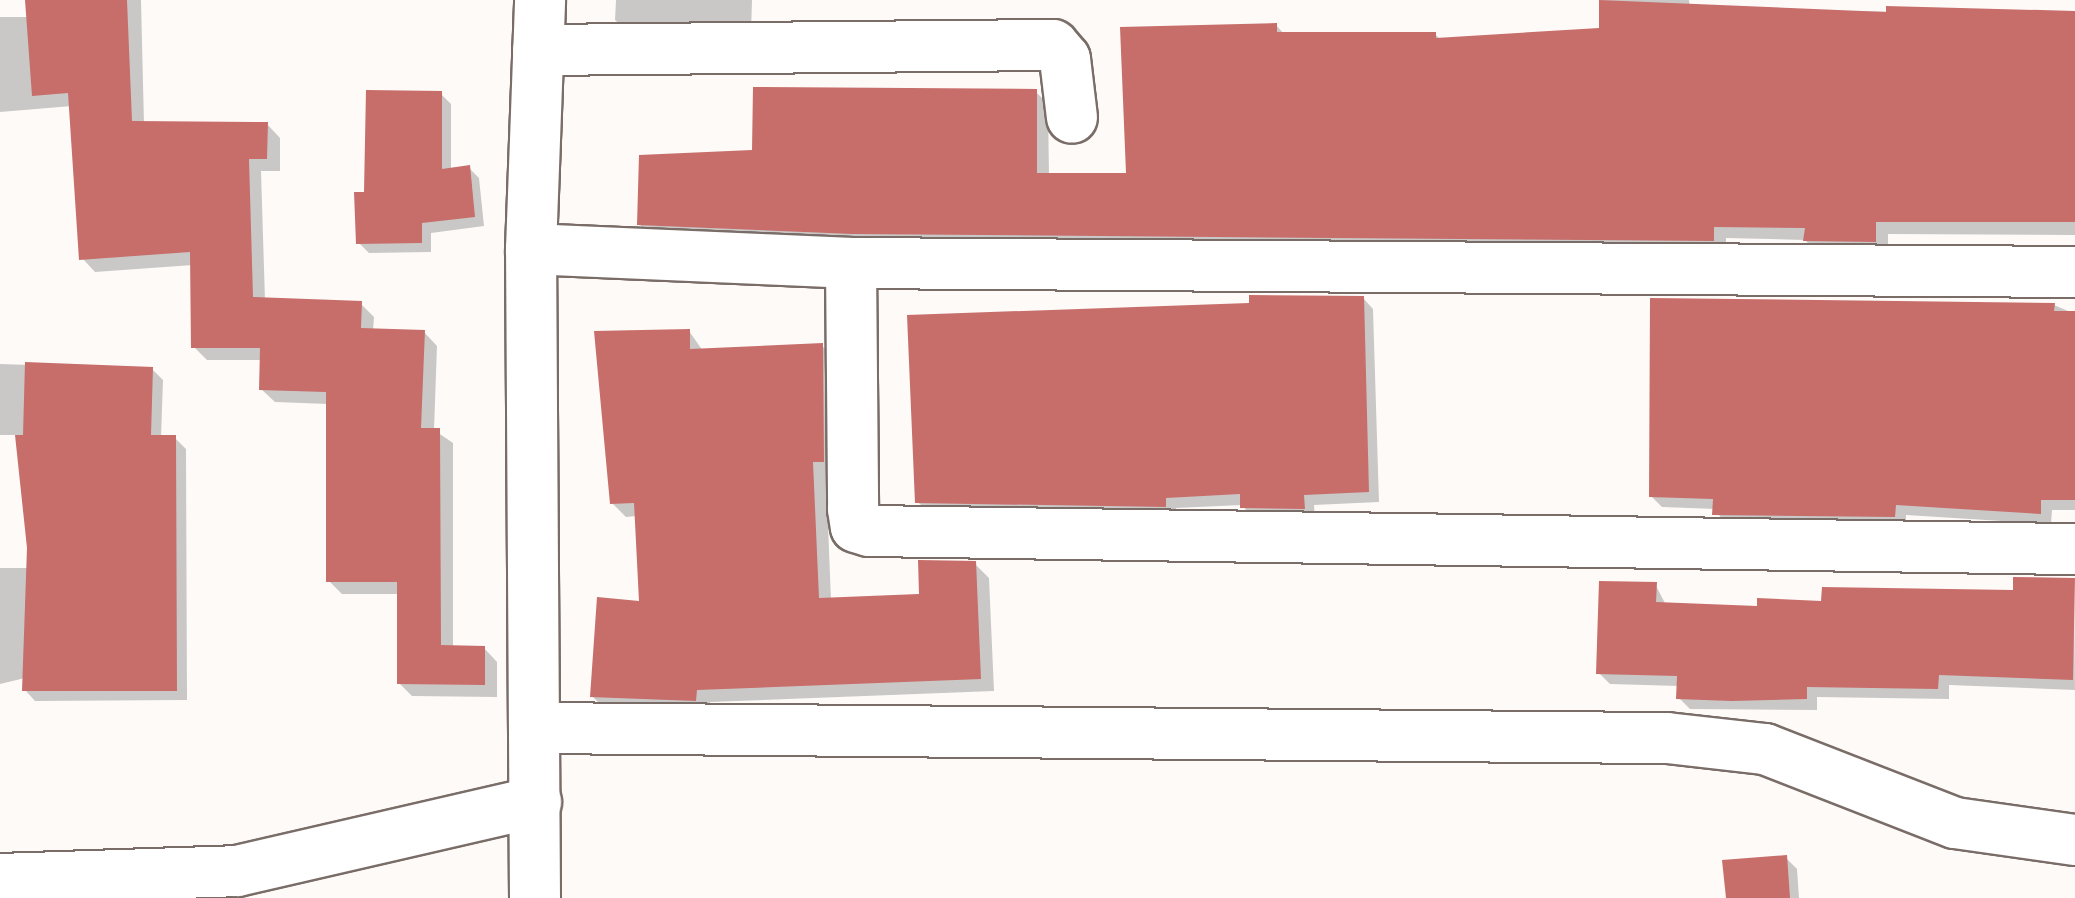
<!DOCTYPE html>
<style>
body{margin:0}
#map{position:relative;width:2075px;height:898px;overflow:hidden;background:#fdfaf8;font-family:Lora,serif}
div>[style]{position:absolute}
.shadow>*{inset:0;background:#0003}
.building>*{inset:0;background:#c76d6a}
.roads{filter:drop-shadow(2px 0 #7a6d68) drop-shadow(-2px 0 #7a6d68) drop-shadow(0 2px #7a6d68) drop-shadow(0 -2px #7a6d68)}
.minor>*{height:50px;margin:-25px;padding:0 25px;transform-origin:25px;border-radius:25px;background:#fff}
span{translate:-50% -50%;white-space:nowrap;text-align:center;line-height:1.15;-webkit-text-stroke:8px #fdfaf8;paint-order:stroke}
</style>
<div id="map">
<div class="shadow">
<i style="clip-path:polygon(27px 0,141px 0,144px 124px,267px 124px,280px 138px,280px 171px,261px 171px,265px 300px,361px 304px,374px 317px,373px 331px,424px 332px,437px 346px,434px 430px,453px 443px,453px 648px,484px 648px,497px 662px,497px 697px,412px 696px,399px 683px,400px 594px,342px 594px,329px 581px,328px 404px,275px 402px,261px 389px,263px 360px,207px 360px,194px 347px,193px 265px,95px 272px,82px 258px,72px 106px,0 112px,0 17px,29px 17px)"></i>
<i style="clip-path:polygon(616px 0,752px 0,751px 33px,630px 34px,615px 20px)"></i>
<i style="clip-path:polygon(1602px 0,1689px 0,1690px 9px,2075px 14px,2075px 235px,1888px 234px,1888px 253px,1818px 253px,1805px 240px,1726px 238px,1726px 252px,652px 236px,639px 224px,755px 153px,1036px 92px,1048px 104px,1049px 176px,1128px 176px,1276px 25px,1285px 35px,1435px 34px,1441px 40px,1601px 30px)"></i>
<i style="clip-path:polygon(441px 94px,451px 104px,451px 170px,469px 168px,479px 178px,484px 226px,431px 233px,431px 252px,369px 253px,359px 243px,367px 194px)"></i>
<i style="clip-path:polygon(1363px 298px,1373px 309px,1379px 502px,1314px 505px,1315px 518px,1253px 518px,1242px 505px,1176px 508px,1176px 516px,929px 513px,918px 502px,1252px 306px)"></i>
<i style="clip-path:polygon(2054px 305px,2075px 314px,2075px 510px,2052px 510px,2051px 524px,1906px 515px,1906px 527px,1726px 525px,1715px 509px,1662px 507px,1651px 496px)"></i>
<i style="clip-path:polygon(689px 331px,703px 351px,822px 346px,836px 359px,836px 474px,826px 475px,831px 600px,922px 596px,975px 564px,989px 578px,994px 691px,710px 702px,709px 713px,606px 710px,592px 696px,641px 604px,637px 516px,626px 517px,612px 503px)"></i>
<i style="clip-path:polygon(0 364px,152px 369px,163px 380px,161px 438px,175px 438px,186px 449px,187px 700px,35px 701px,25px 690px,25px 678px,0 684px,0 568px,31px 568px,19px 435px,0 435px)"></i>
<i style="clip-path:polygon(2074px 580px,2075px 690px,1949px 685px,1949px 699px,1817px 697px,1817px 710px,1690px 709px,1679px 698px,1679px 686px,1610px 684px,1599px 673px,1655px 584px,1666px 605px,1759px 609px,2015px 592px)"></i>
<i style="clip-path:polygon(1786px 858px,1797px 869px,1799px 898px,1729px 898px)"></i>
</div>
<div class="building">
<i style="clip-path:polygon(25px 0,127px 0,132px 121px,268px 122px,267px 159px,249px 159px,253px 297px,362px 301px,361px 328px,425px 330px,421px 428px,440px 428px,441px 645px,485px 646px,485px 685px,397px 684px,397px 582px,326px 582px,326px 392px,259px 390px,260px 348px,191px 348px,190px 252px,79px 260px,68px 93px,32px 96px)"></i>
<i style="clip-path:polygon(1599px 0,1886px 12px,1886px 6px,2075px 11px,2075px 222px,1876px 222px,1876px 242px,1803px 241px,1805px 228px,1714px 227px,1714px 241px,852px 234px,637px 225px,639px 155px,752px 150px,753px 87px,1037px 89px,1037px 173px,1126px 173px,1120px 27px,1277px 23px,1277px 32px,1436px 32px,1436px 38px,1599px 28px)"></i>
<i style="clip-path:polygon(366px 90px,442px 91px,442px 169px,470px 165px,475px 217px,422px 223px,422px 243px,356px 244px,354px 192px,364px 192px)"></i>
<i style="clip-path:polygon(1249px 295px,1364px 296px,1369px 492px,1304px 495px,1305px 509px,1240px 508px,1240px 494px,1166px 498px,1166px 507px,915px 503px,907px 315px,1249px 303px)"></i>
<i style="clip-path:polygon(1650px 298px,2055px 303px,2054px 311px,2075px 311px,2075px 500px,2041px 500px,2041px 514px,1896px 505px,1895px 517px,1712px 515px,1713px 499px,1649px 497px)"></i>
<i style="clip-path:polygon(690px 329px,690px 349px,823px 343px,824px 462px,813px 462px,819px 598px,919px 594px,918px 560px,976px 561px,981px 679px,697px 690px,696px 701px,590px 697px,597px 597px,639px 601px,634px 503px,610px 504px,594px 331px)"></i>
<i style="clip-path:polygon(25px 362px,153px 367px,151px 435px,176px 435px,177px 691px,22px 691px,27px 548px,15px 435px,23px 435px)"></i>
<i style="clip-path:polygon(2013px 577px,2075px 578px,2073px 680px,1939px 675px,1938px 689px,1807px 687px,1807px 699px,1732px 701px,1676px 699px,1677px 676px,1596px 674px,1599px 581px,1657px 582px,1656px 602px,1757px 606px,1757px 598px,1821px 601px,1822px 587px,2013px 590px)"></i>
<i style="clip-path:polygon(1787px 855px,1790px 898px,1726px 898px,1722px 860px)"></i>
</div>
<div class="roads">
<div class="minor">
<i style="left:538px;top:50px;width:515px;rotate:-0.56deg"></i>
<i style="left:1053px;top:45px;width:18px;rotate:49deg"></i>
<i style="left:1065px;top:59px;width:59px;rotate:83.2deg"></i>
<i style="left:531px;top:249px;width:320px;rotate:2.5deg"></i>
<i style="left:851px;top:263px;width:1224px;rotate:0.42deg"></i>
<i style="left:851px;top:263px;width:246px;rotate:89.5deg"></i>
<i style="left:853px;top:509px;width:18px;rotate:81deg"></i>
<i style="left:856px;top:527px;width:14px;rotate:17deg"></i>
<i style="left:869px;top:531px;width:1206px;rotate:0.86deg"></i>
<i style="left:535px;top:728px;width:1132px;rotate:0.51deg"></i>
<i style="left:1667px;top:738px;width:99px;rotate:6.4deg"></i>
<i style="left:1765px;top:749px;width:204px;rotate:21.3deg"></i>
<i style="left:1955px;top:823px;width:121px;rotate:8.1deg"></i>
<i style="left:0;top:879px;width:237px;rotate:-1.9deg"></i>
<i style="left:237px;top:871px;width:307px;rotate:-13deg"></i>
<i style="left:535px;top:898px;width:649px;rotate:-90.35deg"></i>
<i style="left:531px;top:249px;width:249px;rotate:-87.9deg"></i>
</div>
</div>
</div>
